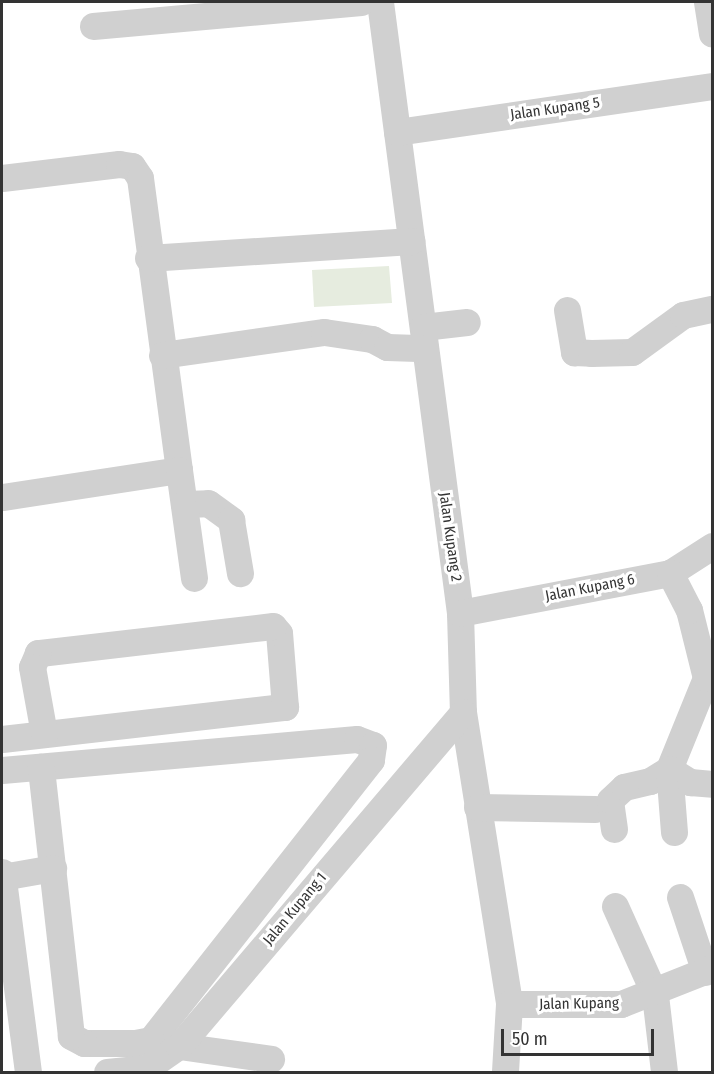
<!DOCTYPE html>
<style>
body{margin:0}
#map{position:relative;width:714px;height:1074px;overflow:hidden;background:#fff;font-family:"Fira Sans Condensed",sans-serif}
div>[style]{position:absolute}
.green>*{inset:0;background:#e6ecdf}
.minor>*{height:27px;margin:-13.5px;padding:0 13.5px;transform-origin:13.5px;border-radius:13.5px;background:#d0d0d0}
span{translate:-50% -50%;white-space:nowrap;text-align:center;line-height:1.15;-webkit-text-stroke:6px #fff;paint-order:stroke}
.street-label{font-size:15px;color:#333}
.frame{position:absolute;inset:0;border:3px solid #333;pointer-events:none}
.scale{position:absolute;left:501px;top:1029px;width:153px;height:27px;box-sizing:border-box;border:3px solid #333;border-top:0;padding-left:8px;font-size:18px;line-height:21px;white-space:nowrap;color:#333;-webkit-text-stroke:4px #fff;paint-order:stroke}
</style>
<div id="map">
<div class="green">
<i style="clip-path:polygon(389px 266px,392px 303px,314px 307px,312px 270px)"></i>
</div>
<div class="minor">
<i style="left:380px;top:2px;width:616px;rotate:82.54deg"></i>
<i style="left:460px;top:613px;width:99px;rotate:88.3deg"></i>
<i style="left:463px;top:712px;width:296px;rotate:81deg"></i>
<i style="left:509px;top:1004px;width:68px;rotate:93.4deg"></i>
<i style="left:707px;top:2px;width:32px;rotate:81deg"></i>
<i style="left:93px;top:26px;width:269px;rotate:-5.1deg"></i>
<i style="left:397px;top:132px;width:318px;rotate:-8.3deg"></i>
<i style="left:2px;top:178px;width:118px;rotate:-6.8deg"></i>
<i style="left:119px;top:164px;width:13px;rotate:9deg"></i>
<i style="left:132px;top:166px;width:14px;rotate:56deg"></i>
<i style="left:140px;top:178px;width:295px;rotate:82.4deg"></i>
<i style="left:179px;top:470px;width:179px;rotate:171.3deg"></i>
<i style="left:148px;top:258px;width:264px;rotate:-3.7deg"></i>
<i style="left:567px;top:310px;width:43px;rotate:80.5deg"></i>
<i style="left:574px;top:352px;width:17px;rotate:3deg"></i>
<i style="left:591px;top:353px;width:41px;rotate:-1.4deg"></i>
<i style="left:632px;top:352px;width:63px;rotate:-36deg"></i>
<i style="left:683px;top:315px;width:30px;rotate:-12deg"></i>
<i style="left:423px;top:327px;width:44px;rotate:-6.5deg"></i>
<i style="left:162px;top:355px;width:164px;rotate:-8.1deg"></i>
<i style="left:324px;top:332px;width:49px;rotate:8.3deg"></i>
<i style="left:372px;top:339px;width:17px;rotate:28deg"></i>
<i style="left:387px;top:347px;width:38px;rotate:2deg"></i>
<i style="left:179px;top:470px;width:109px;rotate:82.1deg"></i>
<i style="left:184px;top:504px;width:24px;rotate:-2deg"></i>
<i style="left:208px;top:503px;width:29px;rotate:36deg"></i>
<i style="left:231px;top:520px;width:54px;rotate:80.4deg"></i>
<i style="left:460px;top:613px;width:214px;rotate:-10.8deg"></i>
<i style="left:670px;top:573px;width:50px;rotate:-32.7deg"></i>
<i style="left:2px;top:739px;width:285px;rotate:-6.5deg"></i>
<i style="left:285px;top:707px;width:74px;rotate:-94.6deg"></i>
<i style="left:279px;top:633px;width:9px;rotate:-131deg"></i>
<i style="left:273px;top:626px;width:237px;rotate:173.4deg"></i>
<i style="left:38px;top:653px;width:15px;rotate:113deg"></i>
<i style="left:32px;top:667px;width:68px;rotate:79.8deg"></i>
<i style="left:2px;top:770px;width:356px;rotate:-5deg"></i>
<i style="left:357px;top:739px;width:17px;rotate:21deg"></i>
<i style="left:373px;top:745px;width:15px;rotate:98deg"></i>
<i style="left:371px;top:760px;width:356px;rotate:128.2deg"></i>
<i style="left:151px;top:1040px;width:15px;rotate:169deg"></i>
<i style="left:136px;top:1043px;width:52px;rotate:180deg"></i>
<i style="left:84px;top:1043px;width:15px;rotate:-152deg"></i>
<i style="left:71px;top:1036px;width:271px;rotate:-96.4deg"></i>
<i style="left:477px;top:807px;width:118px;rotate:1deg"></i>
<i style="left:614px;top:829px;width:29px;rotate:-98deg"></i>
<i style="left:610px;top:800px;width:19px;rotate:-43deg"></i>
<i style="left:624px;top:787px;width:27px;rotate:-13deg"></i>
<i style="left:650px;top:781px;width:22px;rotate:-32deg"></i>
<i style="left:669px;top:769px;width:98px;rotate:-67.9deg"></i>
<i style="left:706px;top:678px;width:70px;rotate:-104deg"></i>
<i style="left:689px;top:610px;width:42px;rotate:-117.2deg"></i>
<i style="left:674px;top:832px;width:63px;rotate:-94.5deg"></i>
<i style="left:669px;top:769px;width:25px;rotate:32deg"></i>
<i style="left:690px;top:782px;width:22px;rotate:5deg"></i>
<i style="left:2px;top:872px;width:202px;rotate:82.6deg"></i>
<i style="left:2px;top:877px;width:52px;rotate:-10deg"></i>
<i style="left:680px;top:897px;width:79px;rotate:71.6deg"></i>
<i style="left:615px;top:906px;width:98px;rotate:65.8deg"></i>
<i style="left:655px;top:995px;width:78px;rotate:83.3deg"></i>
<i style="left:509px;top:1004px;width:112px"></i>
<i style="left:621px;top:1004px;width:98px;rotate:-21.6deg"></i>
<i style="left:179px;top:1046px;width:93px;rotate:8deg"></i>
<i style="left:107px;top:1072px;width:40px;rotate:-5.7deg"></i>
<i style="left:147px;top:1068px;width:39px;rotate:-35deg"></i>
<i style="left:179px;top:1046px;width:438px;rotate:-49.6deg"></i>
</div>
<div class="street-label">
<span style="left:555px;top:109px;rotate:-8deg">Jalan Kupang 5</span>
<span style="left:450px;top:537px;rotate:82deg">Jalan Kupang 2</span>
<span style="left:590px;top:588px;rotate:-11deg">Jalan Kupang 6</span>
<span style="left:295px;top:909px;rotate:-50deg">Jalan Kupang 1</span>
<span style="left:579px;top:1004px;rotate:-1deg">Jalan Kupang</span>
</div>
<div class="frame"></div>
<div class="scale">50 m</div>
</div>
